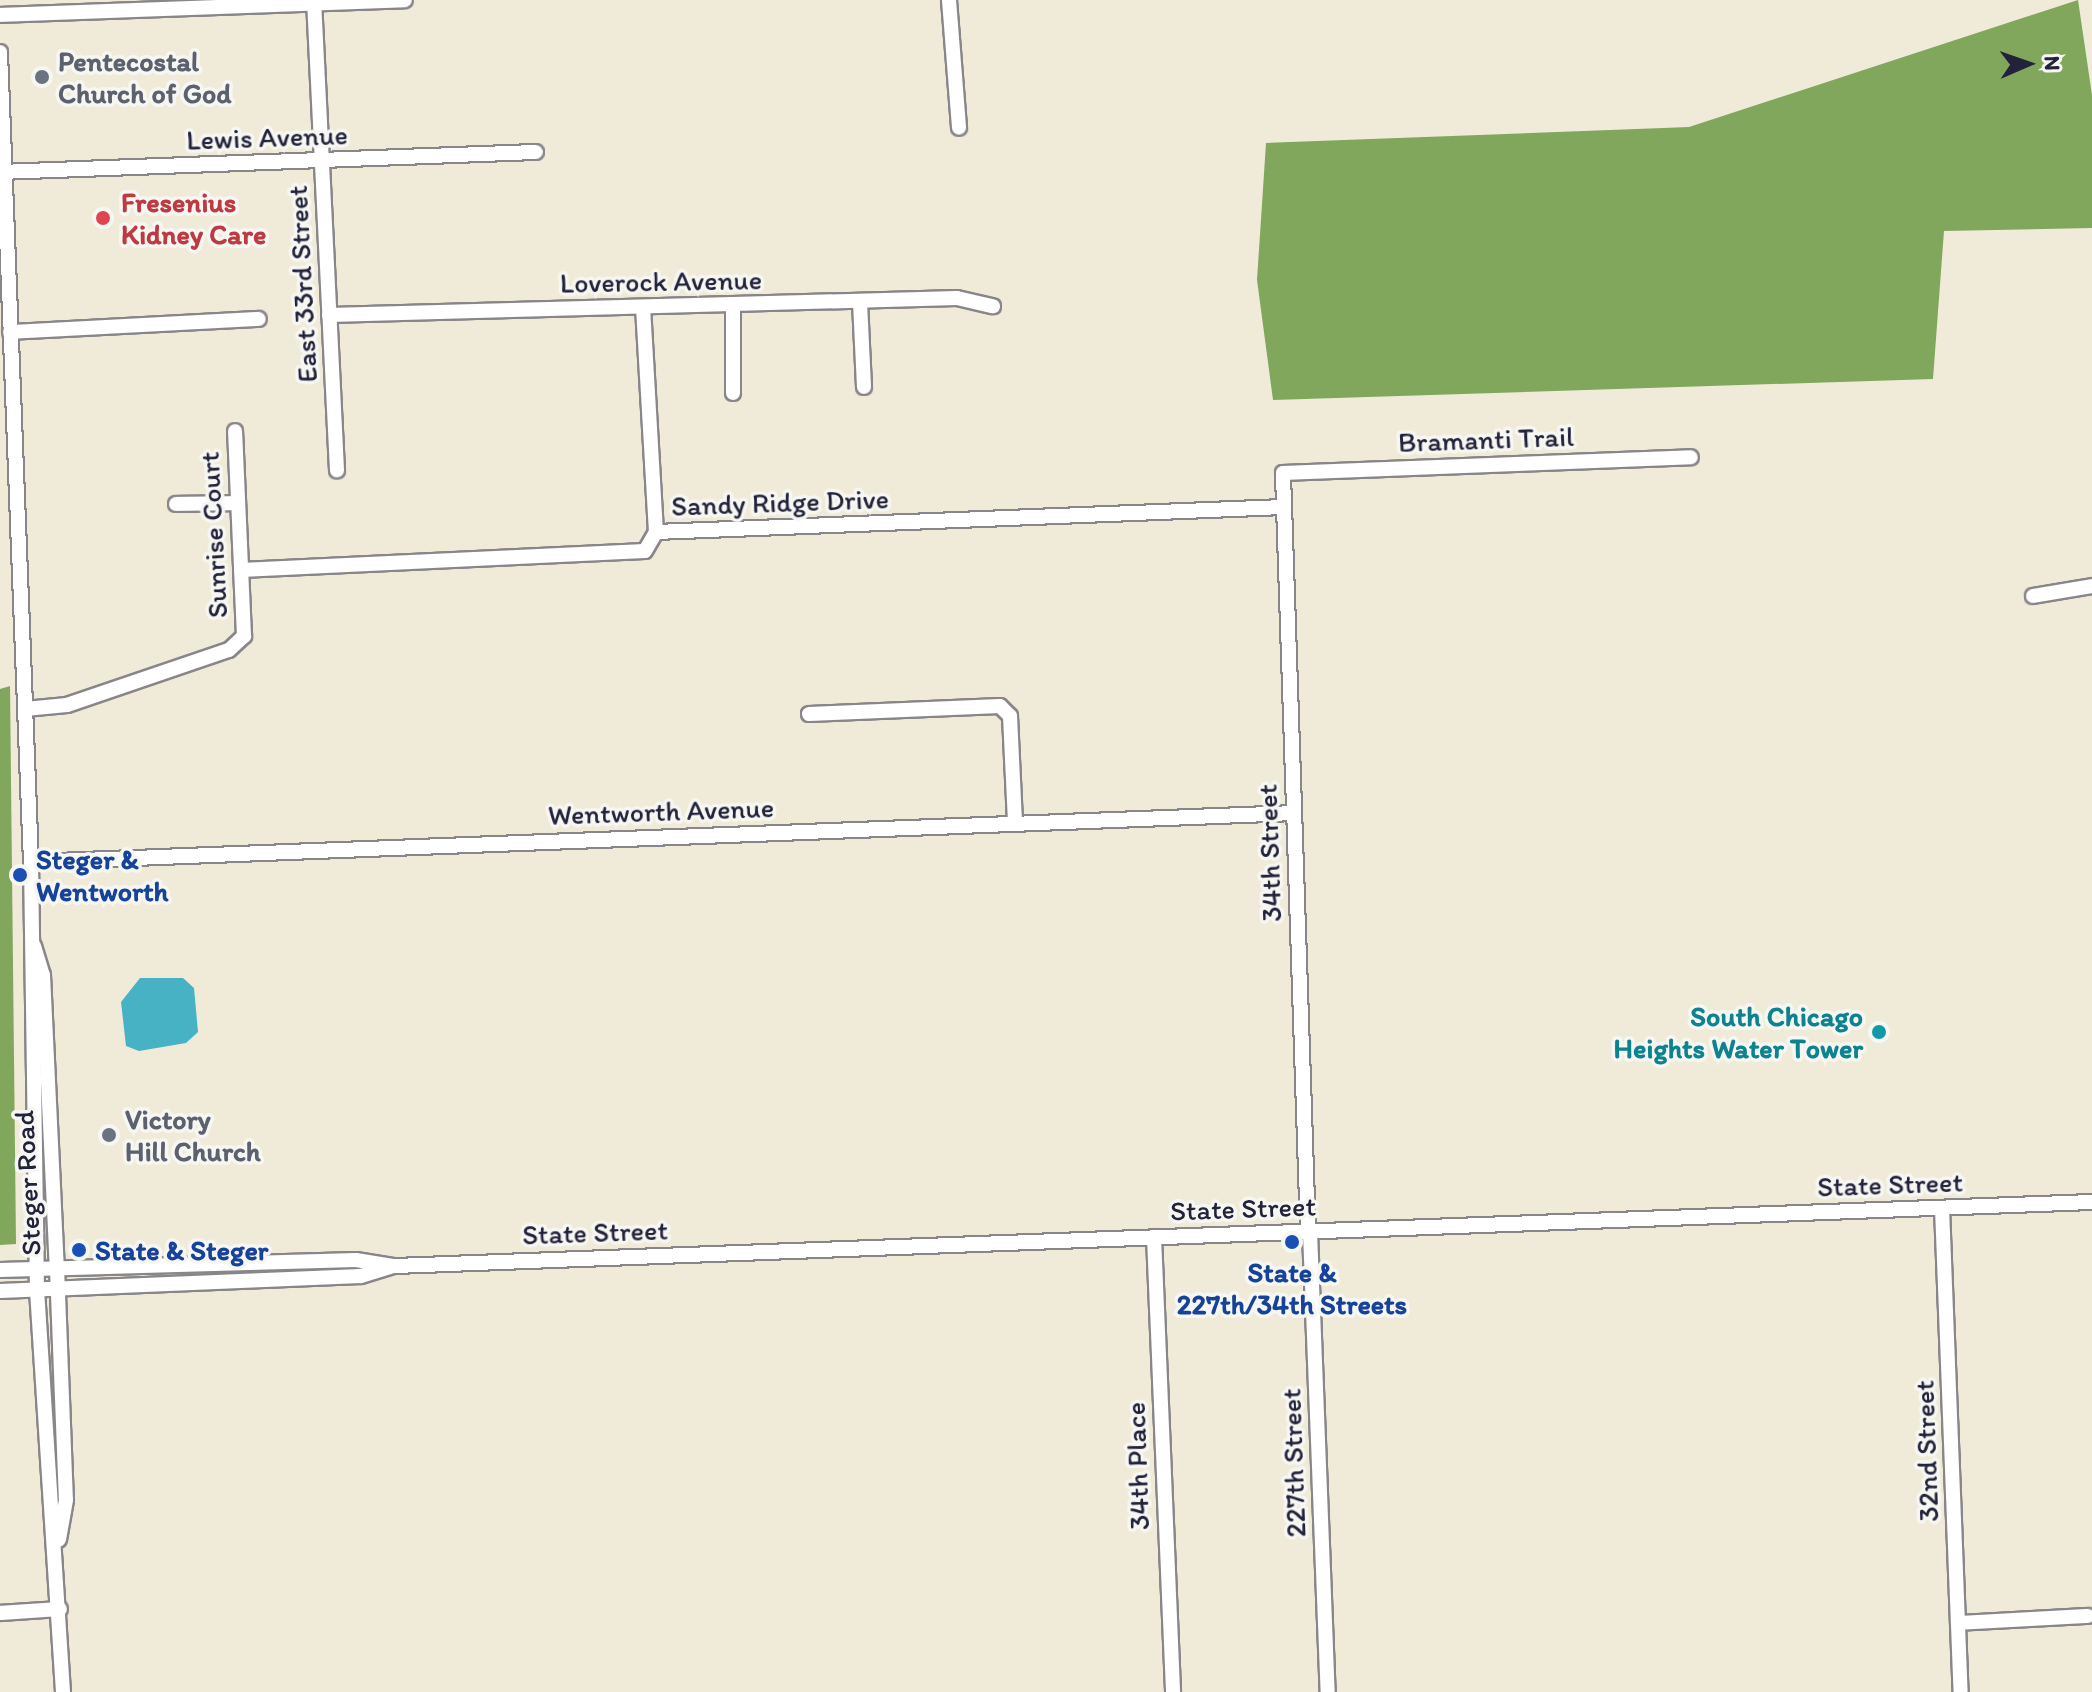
<!DOCTYPE html>
<style>
body{margin:0}
#map{position:relative;width:2092px;height:1692px;overflow:hidden;background:#f0ebd8;font-family:Itim,sans-serif}
div>[style]{position:absolute}
.forest>*{inset:0;background:#81a75d}
.water>*{inset:0;background:#47b2c4}
.roads{filter:drop-shadow(2px 0 #89868a) drop-shadow(-2px 0 #89868a) drop-shadow(0 2px #89868a) drop-shadow(0 -2px #89868a)}
.minor>*{height:14px;margin:-7px;padding:0 7px;transform-origin:7px;border-radius:7px;background:#fff}
.dots>*{width:22px;height:22px;translate:-50% -50%;box-sizing:border-box;border:4px solid #f6f6f2;border-radius:50%}
span{translate:-50% -50%;white-space:nowrap;text-align:center;line-height:1.15;-webkit-text-stroke:7px #f6f6f2;paint-order:stroke}
.worship-label{font-size:28px;color:#5b616d;font-weight:700}
.left{translate:0 -50%;text-align:left}
.street-label{font-size:28px;color:#22223b}
.health-label{font-size:28px;color:#be3a42;font-weight:700}
.transit-label{font-size:28px;color:#164399;font-weight:700}
.culture-label{font-size:28px;color:#0d838f;font-weight:700}
.right{translate:-100% -50%;text-align:right}
.north{position:absolute;left:1988px;top:24px;width:80px;height:80px;-webkit-text-stroke:6px #f6f6f2;paint-order:stroke;rotate:88deg;font-size:22px;font-weight:700;line-height:32px;text-align:center;color:#22223b}
.north::after{content:'';display:block;margin:auto;width:28px;height:36px;background:#22223b;clip-path:polygon(50% 0,100% 100%,50% 72%,0 100%)}
</style>
<div id="map">
<div class="forest">
<i style="clip-path:polygon(2078px 0,2092px 95px,2092px 228px,1944px 231px,1933px 379px,1273px 400px,1257px 280px,1266px 143px,1689px 127px)"></i>
<i style="clip-path:polygon(10px 686px,16px 1244px,0 1245px,0 689px)"></i>
</div>
<div class="water">
<i style="clip-path:polygon(140px 978px,183px 978px,194px 988px,198px 1032px,186px 1043px,139px 1051px,126px 1046px,121px 1002px)"></i>
</div>
<div class="roads">
<div class="minor">
<i style="left:314px;top:0;width:471px;rotate:87.2deg"></i>
<i style="left:949px;top:0;width:128px;rotate:85.5deg"></i>
<i style="left:0;top:15px;width:405px;rotate:-2.1deg"></i>
<i style="left:0;top:52px;width:811px;rotate:87.81deg"></i>
<i style="left:31px;top:862px;width:428px;rotate:89.2deg"></i>
<i style="left:37px;top:1290px;width:403px;rotate:86.3deg"></i>
<i style="left:0;top:172px;width:536px;rotate:-2.14deg"></i>
<i style="left:860px;top:302px;width:85px;rotate:87.3deg"></i>
<i style="left:643px;top:307px;width:225px;rotate:86.7deg"></i>
<i style="left:329px;top:315px;width:628px;rotate:-1.55deg"></i>
<i style="left:957px;top:298px;width:37px;rotate:13deg"></i>
<i style="left:10px;top:332px;width:249px;rotate:-3deg"></i>
<i style="left:733px;top:393px;width:87px;rotate:-90deg"></i>
<i style="left:176px;top:504px;width:62px;rotate:-0.9deg"></i>
<i style="left:241px;top:570px;width:404px;rotate:-2.7deg"></i>
<i style="left:645px;top:551px;width:22px;rotate:-60deg"></i>
<i style="left:656px;top:532px;width:628px;rotate:-2.28deg"></i>
<i style="left:2033px;top:596px;width:60px;rotate:-9.6deg"></i>
<i style="left:25px;top:709px;width:42px;rotate:-5.4deg"></i>
<i style="left:67px;top:705px;width:171px;rotate:-18.8deg"></i>
<i style="left:229px;top:650px;width:21px;rotate:-43deg"></i>
<i style="left:244px;top:636px;width:205px;rotate:-92.5deg"></i>
<i style="left:809px;top:714px;width:191px;rotate:-2.4deg"></i>
<i style="left:1000px;top:706px;width:14px;rotate:45deg"></i>
<i style="left:1010px;top:716px;width:108px;rotate:87.3deg"></i>
<i style="left:31px;top:862px;width:1264px;rotate:-2.22deg"></i>
<i style="left:34px;top:946px;width:30px;rotate:73deg"></i>
<i style="left:43px;top:975px;width:293px;rotate:87.3deg"></i>
<i style="left:57px;top:1268px;width:232px;rotate:87.8deg"></i>
<i style="left:66px;top:1500px;width:40px;rotate:100deg"></i>
<i style="left:1942px;top:1208px;width:484px;rotate:87.8deg"></i>
<i style="left:1308px;top:1232px;width:759px;rotate:-91.89deg"></i>
<i style="left:1283px;top:473px;width:408px;rotate:-2.2deg"></i>
<i style="left:1310px;top:1232px;width:460px;rotate:87.8deg"></i>
<i style="left:1154px;top:1237px;width:455px;rotate:87.6deg"></i>
<i style="left:0;top:1270px;width:356px;rotate:-1.6deg"></i>
<i style="left:356px;top:1260px;width:39px;rotate:9deg"></i>
<i style="left:395px;top:1266px;width:1698px;rotate:-2.16deg"></i>
<i style="left:0;top:1291px;width:361px;rotate:-2.4deg"></i>
<i style="left:361px;top:1276px;width:31px;rotate:-17deg"></i>
<i style="left:0;top:1613px;width:60px;rotate:-3.8deg"></i>
<i style="left:1958px;top:1623px;width:130px;rotate:-3.1deg"></i>
</div>
</div>
<div class="dots">
<i style="left:42px;top:77px;background:#6b7280"></i>
<i style="left:103px;top:218px;background:#e0444e"></i>
<i style="left:20px;top:875px;background:#1a4fb4"></i>
<i style="left:1879px;top:1032px;background:#0f9aa8"></i>
<i style="left:109px;top:1135px;background:#6b7280"></i>
<i style="left:1292px;top:1242px;background:#1a4fb4"></i>
<i style="left:79px;top:1250px;background:#1a4fb4"></i>
</div>
<div class="worship-label">
<span class="left" style="left:58px;top:77px">Pentecostal<br>Church of God</span>
<span class="left" style="left:125px;top:1135px">Victory<br>Hill Church</span>
</div>
<div class="street-label">
<span style="left:267px;top:137px;rotate:-2deg">Lewis Avenue</span>
<span style="left:661px;top:281px;rotate:-1deg">Loverock Avenue</span>
<span style="left:302px;top:284px;rotate:-93deg">East 33rd Street</span>
<span style="left:1486px;top:439px;rotate:-2deg">Bramanti Trail</span>
<span style="left:780px;top:502px;rotate:-2deg">Sandy Ridge Drive</span>
<span style="left:213px;top:535px;rotate:-93deg">Sunrise Court</span>
<span style="left:661px;top:811px;rotate:-2deg">Wentworth Avenue</span>
<span style="left:1269px;top:853px;rotate:-92deg">34th Street</span>
<span style="left:27px;top:1183px;rotate:-93deg">Steger Road</span>
<span style="left:1890px;top:1184px;rotate:-2deg">State Street</span>
<span style="left:1243px;top:1208px;rotate:-2deg">State Street</span>
<span style="left:595px;top:1232px;rotate:-2deg">State Street</span>
<span style="left:1926px;top:1451px;rotate:-92deg">32nd Street</span>
<span style="left:1293px;top:1463px;rotate:-92deg">227th Street</span>
<span style="left:1137px;top:1466px;rotate:-92deg">34th Place</span>
</div>
<div class="health-label">
<span class="left" style="left:121px;top:218px">Fresenius<br>Kidney Care</span>
</div>
<div class="transit-label">
<span class="left" style="left:36px;top:875px">Steger &amp;<br>Wentworth</span>
<span class="left" style="left:95px;top:1250px">State &amp; Steger</span>
<span style="left:1292px;top:1288px">State &amp;<br>227th/34th Streets</span>
</div>
<div class="culture-label">
<span class="right" style="left:1863px;top:1032px">South Chicago<br>Heights Water Tower</span>
</div>
<div class="north">N</div>
</div>
